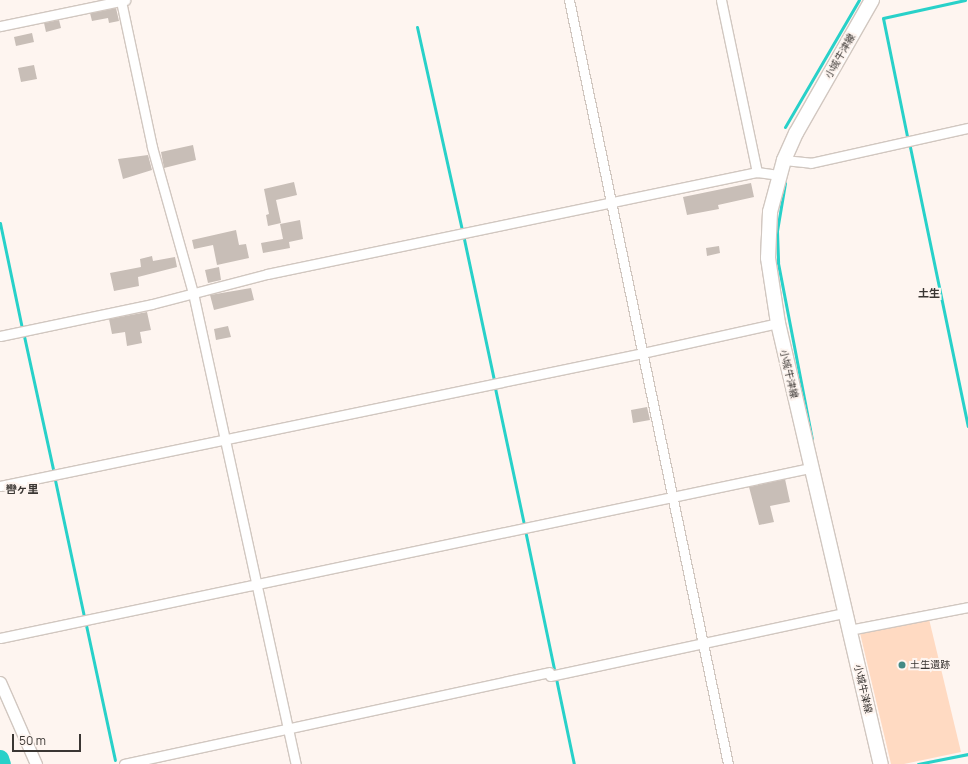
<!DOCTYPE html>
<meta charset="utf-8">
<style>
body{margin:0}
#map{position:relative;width:968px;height:764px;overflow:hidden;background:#fef5f0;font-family:Manrope,"Noto Sans JP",sans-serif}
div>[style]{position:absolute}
.green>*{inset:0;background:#ffdac2}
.stream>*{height:3px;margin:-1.5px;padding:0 1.5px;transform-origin:1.5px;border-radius:1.5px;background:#28d1c9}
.river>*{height:17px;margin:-8.5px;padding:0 8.5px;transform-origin:8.5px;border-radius:8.5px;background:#28d1c9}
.building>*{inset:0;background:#c8beb7}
.roads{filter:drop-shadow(1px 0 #d1c7c0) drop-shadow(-1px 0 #d1c7c0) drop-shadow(0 1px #d1c7c0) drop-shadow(0 -1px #d1c7c0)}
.minor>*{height:9px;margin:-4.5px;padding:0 4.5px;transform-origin:4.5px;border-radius:4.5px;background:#fff}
.tertiary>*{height:11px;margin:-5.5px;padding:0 5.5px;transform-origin:5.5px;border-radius:5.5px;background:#fff}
.primary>*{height:14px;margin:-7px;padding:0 7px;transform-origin:7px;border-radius:7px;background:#fff}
.dots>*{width:11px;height:11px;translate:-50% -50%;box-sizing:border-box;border:2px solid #fef5f0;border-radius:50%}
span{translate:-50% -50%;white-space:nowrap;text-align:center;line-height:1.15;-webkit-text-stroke:4px #fef5f0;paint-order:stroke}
.street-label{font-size:10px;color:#3a3633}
.poi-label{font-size:10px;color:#3a3633}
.left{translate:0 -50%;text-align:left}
.neighbourhood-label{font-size:11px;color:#3a3633;font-weight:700}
.scale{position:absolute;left:12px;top:734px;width:69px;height:18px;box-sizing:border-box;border:2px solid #3a3633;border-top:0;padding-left:5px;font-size:12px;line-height:14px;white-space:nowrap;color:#3a3633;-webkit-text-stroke:3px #fef5f0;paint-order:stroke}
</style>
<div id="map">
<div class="green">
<i style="clip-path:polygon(929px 619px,961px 752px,904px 764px,891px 764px,860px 633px)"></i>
</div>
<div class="stream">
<i style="left:417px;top:27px;width:208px;rotate:77.5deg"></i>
<i style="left:785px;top:127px;width:147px;rotate:-59.8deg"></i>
<i style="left:907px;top:136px;width:120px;rotate:-101.5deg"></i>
<i style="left:883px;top:18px;width:84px;rotate:-12.4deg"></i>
<i style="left:910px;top:147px;width:285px;rotate:78.3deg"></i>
<i style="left:785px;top:183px;width:49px;rotate:99.5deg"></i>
<i style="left:777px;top:231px;width:32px;rotate:88deg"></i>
<i style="left:778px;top:263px;width:179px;rotate:79.1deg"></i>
<i style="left:0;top:223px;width:107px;rotate:78.2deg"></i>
<i style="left:464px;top:239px;width:144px;rotate:78deg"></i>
<i style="left:24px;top:336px;width:136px;rotate:77.7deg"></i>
<i style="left:495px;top:388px;width:139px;rotate:78deg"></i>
<i style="left:55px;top:480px;width:139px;rotate:78deg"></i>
<i style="left:525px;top:530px;width:239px;rotate:78.2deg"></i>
<i style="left:86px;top:625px;width:138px;rotate:77.9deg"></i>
<i style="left:918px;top:764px;width:51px;rotate:-11.3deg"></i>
</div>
<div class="river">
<i style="left:0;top:758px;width:6px;rotate:72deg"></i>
</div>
<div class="building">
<i style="clip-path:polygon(116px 8px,119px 21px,109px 23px,108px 18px,92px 21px,90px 13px)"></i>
<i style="clip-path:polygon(59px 20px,61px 28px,46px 32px,44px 23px)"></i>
<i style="clip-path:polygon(32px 33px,34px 42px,16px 46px,14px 37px)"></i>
<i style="clip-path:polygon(34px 65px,37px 79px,21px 82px,18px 68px)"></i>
<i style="clip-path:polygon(193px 145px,196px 160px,164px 168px,161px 152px)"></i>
<i style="clip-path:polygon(148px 155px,152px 170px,123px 179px,118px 159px)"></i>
<i style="clip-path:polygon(294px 182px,297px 195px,276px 200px,281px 223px,268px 226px,266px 215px,269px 214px,264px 189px)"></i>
<i style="clip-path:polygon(751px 183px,754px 197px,718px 205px,719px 209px,687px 215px,683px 197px)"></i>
<i style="clip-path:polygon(300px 220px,303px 239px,289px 242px,290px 248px,263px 253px,261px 243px,283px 239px,280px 224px)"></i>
<i style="clip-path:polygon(236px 230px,239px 245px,246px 244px,249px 258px,217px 265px,213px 245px,194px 249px,192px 240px)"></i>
<i style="clip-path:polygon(719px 246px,720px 253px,707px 256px,706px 248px)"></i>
<i style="clip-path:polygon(152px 256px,153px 261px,175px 257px,177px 267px,138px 277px,139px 286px,114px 291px,110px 273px,141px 267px,140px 259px)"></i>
<i style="clip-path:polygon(219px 267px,221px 280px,208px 283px,205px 270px)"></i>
<i style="clip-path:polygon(251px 288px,254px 300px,214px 310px,210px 295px)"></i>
<i style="clip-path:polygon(147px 312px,151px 330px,140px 332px,142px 343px,127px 346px,125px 332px,112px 334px,109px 319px)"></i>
<i style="clip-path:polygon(228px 326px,231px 337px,216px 340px,214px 329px)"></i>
<i style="clip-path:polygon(647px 407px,650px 420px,633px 423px,631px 410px)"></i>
<i style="clip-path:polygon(785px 479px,790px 502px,770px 506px,774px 522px,759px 525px,749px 487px)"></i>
</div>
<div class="roads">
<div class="minor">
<i style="left:569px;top:0;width:780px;rotate:78.24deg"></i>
<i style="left:721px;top:0;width:176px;rotate:78.2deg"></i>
<i style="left:121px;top:1px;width:149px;rotate:78deg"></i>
<i style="left:152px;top:147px;width:152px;rotate:74.3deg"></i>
<i style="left:193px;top:293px;width:482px;rotate:77.7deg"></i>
<i style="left:0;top:26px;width:128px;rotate:-11.7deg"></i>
<i style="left:784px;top:160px;width:27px;rotate:6deg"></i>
<i style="left:811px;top:163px;width:161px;rotate:-12.6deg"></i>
<i style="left:0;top:336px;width:155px;rotate:-11.9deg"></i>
<i style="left:152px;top:304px;width:119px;rotate:-14.6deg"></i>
<i style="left:267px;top:274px;width:501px;rotate:-11.76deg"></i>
<i style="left:757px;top:172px;width:22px;rotate:8deg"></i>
<i style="left:0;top:486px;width:657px;rotate:-11.69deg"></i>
<i style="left:643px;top:353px;width:138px;rotate:-12.5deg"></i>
<i style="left:849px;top:630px;width:121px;rotate:-10.9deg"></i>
<i style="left:0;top:638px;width:828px;rotate:-11.85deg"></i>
<i style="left:550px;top:676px;width:302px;rotate:-12.1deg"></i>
<i style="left:124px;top:764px;width:435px;rotate:-12.2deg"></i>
</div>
<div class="tertiary">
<i style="left:0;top:682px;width:90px;rotate:66.3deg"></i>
</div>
<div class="primary">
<i style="left:872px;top:0;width:153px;rotate:119.7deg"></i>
<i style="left:796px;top:133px;width:30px;rotate:114deg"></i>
<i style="left:784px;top:160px;width:54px;rotate:105.1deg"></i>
<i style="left:770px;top:212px;width:46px;rotate:92.5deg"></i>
<i style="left:768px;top:258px;width:66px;rotate:81.3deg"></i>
<i style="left:778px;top:323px;width:453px;rotate:76.9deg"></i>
</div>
</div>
<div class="dots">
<i style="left:902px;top:665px;background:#438a85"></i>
</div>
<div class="street-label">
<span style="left:840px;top:56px;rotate:-60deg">小城牛津線</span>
<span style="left:789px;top:374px;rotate:77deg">小城牛津線</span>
<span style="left:863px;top:689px;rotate:77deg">小城牛津線</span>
</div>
<div class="poi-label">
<span class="left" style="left:910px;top:665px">土生遺跡</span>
</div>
<div class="neighbourhood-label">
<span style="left:929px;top:293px">土生</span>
<span style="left:22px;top:489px">轡ヶ里</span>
</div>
<div class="scale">50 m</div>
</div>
